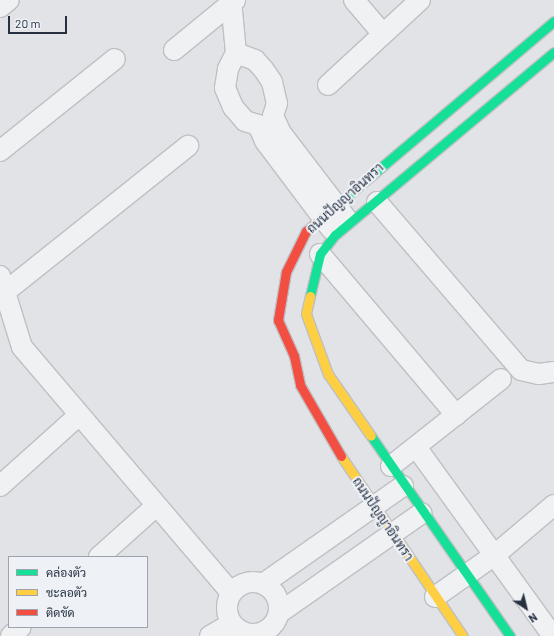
<!DOCTYPE html>
<meta charset="utf-8">
<style>
body{margin:0}
#map{position:relative;width:554px;height:636px;overflow:hidden;background:#e1e3e6;font-family:Barlow,Sarabun,sans-serif}
div>[style]{position:absolute}
.roads{filter:drop-shadow(1px 0 #bec0c4) drop-shadow(-1px 0 #bec0c4) drop-shadow(0 1px #bec0c4) drop-shadow(0 -1px #bec0c4)}
.street>*{height:20px;margin:-10px;padding:0 10px;transform-origin:10px;border-radius:10px;background:#f0f1f3}
.street>.ring{margin:-10px;padding:0;box-sizing:content-box;background:none;border:20px solid #f0f1f3;border-radius:50%}
.fast>*{height:9px;margin:-4.5px;padding:0 4.5px;transform-origin:4.5px;border-radius:4.5px;background:#16e098}
.slow>*{height:9px;margin:-4.5px;padding:0 4.5px;transform-origin:4.5px;border-radius:4.5px;background:#ffcf43}
.jam>*{height:9px;margin:-4.5px;padding:0 4.5px;transform-origin:4.5px;border-radius:4.5px;background:#f24e42}
span{translate:-50% -50%;white-space:nowrap;text-align:center;line-height:1.15;-webkit-text-stroke:4px #eef1f6;paint-order:stroke}
.street-label{font-size:13px;color:#263041}
.legend{position:absolute;left:8px;top:556px;width:140px;height:72px;box-sizing:border-box;background:#eef1f6;border:1px solid #9ea4ae;margin:0;padding:5px 7px;list-style:none;font-size:12px;color:#263041}
.legend li{display:flex;align-items:center;gap:8px;height:20px}
.legend b{width:20px;border:1px solid #9ea4ae}
.north{position:absolute;left:506px;top:588px;width:40px;height:40px;-webkit-text-stroke:3px #eef1f6;paint-order:stroke;rotate:145deg;font-size:11px;font-weight:700;line-height:16px;text-align:center;color:#263041}
.north::after{content:'';display:block;margin:auto;width:14px;height:18px;background:#263041;clip-path:polygon(50% 0,100% 100%,50% 72%,0 100%)}
.scale{position:absolute;left:8px;top:16px;width:59px;height:18px;box-sizing:border-box;border:2px solid #263041;border-top:0;padding-left:5px;font-size:12px;line-height:14px;white-space:nowrap;color:#263041;-webkit-text-stroke:3px #eef1f6;paint-order:stroke}
</style>
<div id="map">
<div class="roads">
<div class="street">
<i style="left:231px;top:0;width:53px;rotate:84.6deg"></i>
<i style="left:236px;top:53px;width:18px;rotate:117deg"></i>
<i style="left:228px;top:69px;width:19px;rotate:99deg"></i>
<i style="left:225px;top:88px;width:21px;rotate:67deg"></i>
<i style="left:233px;top:107px;width:18px;rotate:49deg"></i>
<i style="left:245px;top:121px;width:14px;rotate:17deg"></i>
<i style="left:258px;top:125px;width:17px;rotate:66deg"></i>
<i style="left:265px;top:141px;width:111px;rotate:53deg"></i>
<i style="left:354px;top:0;width:43px;rotate:49.7deg"></i>
<i style="left:0;top:7px;width:11px;rotate:-38deg"></i>
<i style="left:174px;top:50px;width:79px;rotate:-39.3deg"></i>
<i style="left:236px;top:53px;width:20px;rotate:20deg"></i>
<i style="left:255px;top:60px;width:13px;rotate:48deg"></i>
<i style="left:264px;top:70px;width:14px;rotate:56deg"></i>
<i style="left:272px;top:82px;width:22px;rotate:77deg"></i>
<i style="left:277px;top:103px;width:14px;rotate:107deg"></i>
<i style="left:273px;top:116px;width:19px;rotate:65deg"></i>
<i style="left:281px;top:133px;width:107px;rotate:52.6deg"></i>
<i style="left:328px;top:85px;width:125px;rotate:-42.7deg"></i>
<i style="left:0;top:151px;width:147px;rotate:-38.7deg"></i>
<i style="left:377px;top:202px;width:221px;rotate:49.4deg"></i>
<i style="left:521px;top:370px;width:18px;rotate:13deg"></i>
<i style="left:539px;top:374px;width:15px;rotate:-8deg"></i>
<i style="left:320px;top:254px;width:211px;rotate:49.8deg"></i>
<i style="left:0;top:276px;width:74px;rotate:72.8deg"></i>
<i style="left:22px;top:347px;width:323px;rotate:49.6deg"></i>
<i style="left:0;top:296px;width:241px;rotate:-38.6deg"></i>
<i style="left:416px;top:447px;width:233px;rotate:54.1deg"></i>
<i style="left:391px;top:466px;width:140px;rotate:-38.3deg"></i>
<i style="left:0;top:486px;width:105px;rotate:-41.9deg"></i>
<i style="left:99px;top:557px;width:75px;rotate:-41.8deg"></i>
<i class="ring" style="left:227px;top:582px;width:32px;height:32px"></i>
<i style="left:263px;top:584px;width:171px;rotate:-35deg"></i>
<i style="left:435px;top:597px;width:75px;rotate:-35.2deg"></i>
<i style="left:496px;top:554px;width:76px;rotate:-40.2deg"></i>
<i style="left:279px;top:613px;width:174px;rotate:-35deg"></i>
<i style="left:11px;top:636px;width:13px;rotate:-42deg"></i>
<i style="left:210px;top:636px;width:24px;rotate:-30deg"></i>
</div>
<div class="fast">
<i style="left:327px;top:213px;width:297px;rotate:-40.2deg"></i>
<i style="left:310px;top:296px;width:43px;rotate:-76.6deg"></i>
<i style="left:320px;top:254px;width:24px;rotate:-52deg"></i>
<i style="left:335px;top:235px;width:285px;rotate:-39.9deg"></i>
<i style="left:371px;top:436px;width:244px;rotate:55.2deg"></i>
</div>
<div class="slow">
<i style="left:310px;top:296px;width:18px;rotate:103deg"></i>
<i style="left:306px;top:314px;width:64px;rotate:69.9deg"></i>
<i style="left:328px;top:374px;width:75px;rotate:55.3deg"></i>
<i style="left:341px;top:456px;width:217px;rotate:55.9deg"></i>
</div>
<div class="jam">
<i style="left:327px;top:213px;width:28px;rotate:139deg"></i>
<i style="left:306px;top:231px;width:46px;rotate:116deg"></i>
<i style="left:286px;top:272px;width:49px;rotate:99.5deg"></i>
<i style="left:278px;top:320px;width:39px;rotate:66deg"></i>
<i style="left:294px;top:356px;width:30px;rotate:78deg"></i>
<i style="left:300px;top:385px;width:82px;rotate:60deg"></i>
</div>
</div>
<div class="street-label">
<span style="left:345px;top:198px;rotate:-42deg">ถนนปัญญาอินทรา</span>
<span style="left:383px;top:519px;rotate:56deg">ถนนปัญญาอินทรา</span>
</div>
<ul class="legend">
<li><b style="height:5px;background:#16e098"></b>คล่องตัว</li>
<li><b style="height:5px;background:#ffcf43"></b>ชะลอตัว</li>
<li><b style="height:5px;background:#f24e42"></b>ติดขัด</li>
</ul>
<div class="north">N</div>
<div class="scale">20 m</div>
</div>
